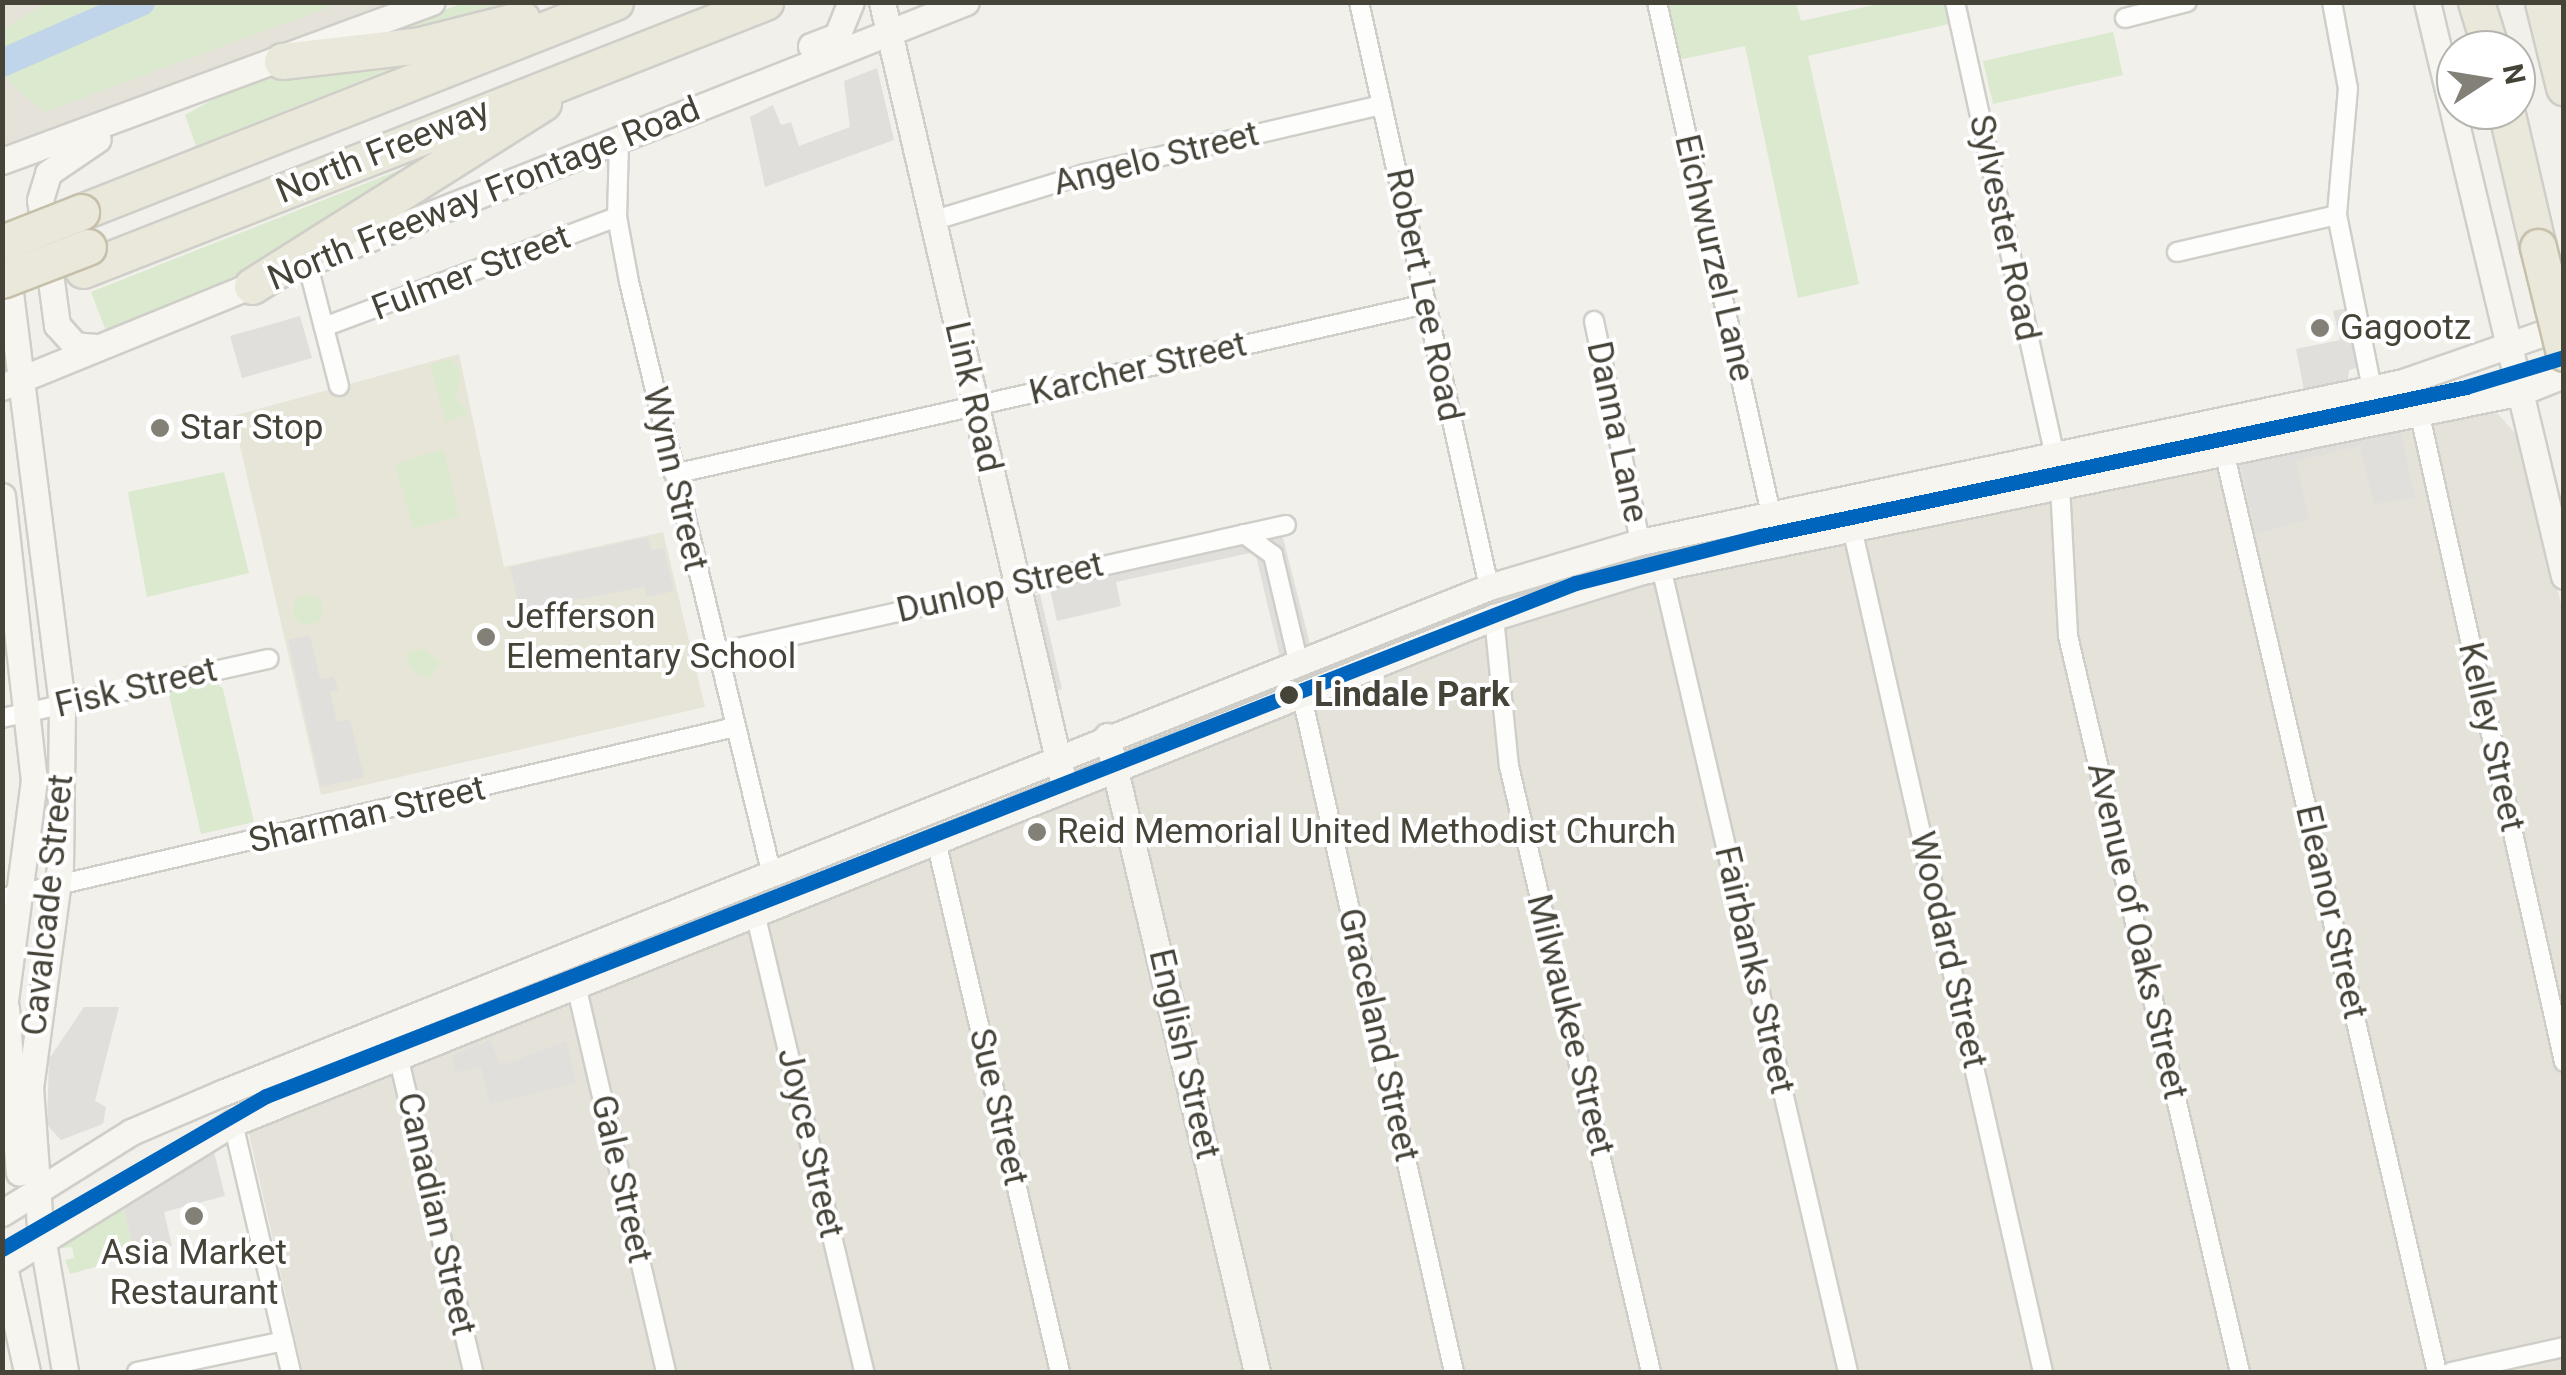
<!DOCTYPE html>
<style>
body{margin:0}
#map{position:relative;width:2566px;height:1375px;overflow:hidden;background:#f1f0eb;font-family:Roboto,sans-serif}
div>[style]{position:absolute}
.residential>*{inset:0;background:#e5e2da}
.education>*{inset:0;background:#e7e5d8}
.green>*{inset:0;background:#dbe9ce}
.round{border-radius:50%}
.parking>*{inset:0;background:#e0dfdc}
.river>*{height:28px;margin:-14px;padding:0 14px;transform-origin:14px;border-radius:14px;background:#c0d4ea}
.roads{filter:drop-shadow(2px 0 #cfcec9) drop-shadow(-2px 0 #cfcec9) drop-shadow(0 2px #cfcec9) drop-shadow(0 -2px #cfcec9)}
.street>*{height:18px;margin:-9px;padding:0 9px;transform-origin:9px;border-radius:9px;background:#fdfdfc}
.secondary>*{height:25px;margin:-12.5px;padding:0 12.5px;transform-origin:12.5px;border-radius:12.5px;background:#f6f5f0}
.highway>*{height:35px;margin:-17.5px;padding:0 17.5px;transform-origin:17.5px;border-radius:17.5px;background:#eae8db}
.bridges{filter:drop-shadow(2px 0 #c6c0aa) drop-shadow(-2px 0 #c6c0aa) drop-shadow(0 2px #c6c0aa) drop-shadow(0 -2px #c6c0aa)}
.highway-bridge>*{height:35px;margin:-17.5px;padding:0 17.5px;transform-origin:17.5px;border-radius:17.5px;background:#eae8db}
.rail-1>*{height:15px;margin:-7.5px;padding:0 7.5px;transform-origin:7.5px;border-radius:7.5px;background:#0065bd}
.dots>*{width:28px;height:28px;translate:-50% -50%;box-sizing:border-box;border:5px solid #fff;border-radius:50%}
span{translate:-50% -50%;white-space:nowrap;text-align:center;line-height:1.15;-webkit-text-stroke:8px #fff;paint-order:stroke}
.street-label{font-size:35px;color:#464338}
.poi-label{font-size:35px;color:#464338}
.left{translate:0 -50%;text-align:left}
.stop-label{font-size:35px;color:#464338;font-weight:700}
.frame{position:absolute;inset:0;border:5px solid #464338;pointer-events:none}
.north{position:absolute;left:2436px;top:30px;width:100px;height:100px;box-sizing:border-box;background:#fff;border:2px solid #b5b4af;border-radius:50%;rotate:78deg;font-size:28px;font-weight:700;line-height:40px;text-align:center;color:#464338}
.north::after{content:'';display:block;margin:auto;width:35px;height:45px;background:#828077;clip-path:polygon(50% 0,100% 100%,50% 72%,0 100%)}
</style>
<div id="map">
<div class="residential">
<i style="clip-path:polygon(3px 3px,420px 3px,3px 168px)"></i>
<i style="clip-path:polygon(2477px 410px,2498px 414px,2522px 441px,2564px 616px,2563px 1372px,303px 1372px,248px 1130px,1463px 638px,1629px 581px)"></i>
</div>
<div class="education">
<i style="clip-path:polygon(459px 354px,504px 567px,663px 532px,705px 707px,321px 795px,233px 416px)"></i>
</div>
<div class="green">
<i style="clip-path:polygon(47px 2px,340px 2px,340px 3px,44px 112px,8px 81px,2px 30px)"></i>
<i style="clip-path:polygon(465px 3px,531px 3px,439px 30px,340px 44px)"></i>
<i style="clip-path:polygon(1665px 3px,1796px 3px,1801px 21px,1883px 3px,1949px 3px,1953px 23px,1808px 56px,1859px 284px,1798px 298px,1745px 46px,1678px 60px)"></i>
<i style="clip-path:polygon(2113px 32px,2123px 75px,1993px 104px,1983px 61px)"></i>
<i style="clip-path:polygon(406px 63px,196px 146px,185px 115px,239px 85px,294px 68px)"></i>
<i style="clip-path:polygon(417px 163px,250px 272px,106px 331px,91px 292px)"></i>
<i style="clip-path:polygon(451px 359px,462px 373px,456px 397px,469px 413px,446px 422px,430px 365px)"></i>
<i style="clip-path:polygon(444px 449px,459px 517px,413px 528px,395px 464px)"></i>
<i style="clip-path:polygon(224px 472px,249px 573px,147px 597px,128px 492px)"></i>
<i class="round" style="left:293px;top:595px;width:30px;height:30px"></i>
<i style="clip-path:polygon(424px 649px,441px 662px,429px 678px,411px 670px,406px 658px,410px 650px)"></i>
<i style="clip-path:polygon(214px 680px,223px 689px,254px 822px,201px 834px,168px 690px)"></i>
<i style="clip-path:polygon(123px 1202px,134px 1256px,70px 1274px,65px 1260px,74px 1258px,72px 1247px,62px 1248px,67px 1236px)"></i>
</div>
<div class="parking">
<i style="clip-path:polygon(877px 68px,894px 140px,765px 187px,750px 117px,773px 105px,781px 125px,791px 122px,799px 146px,850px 127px,844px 81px)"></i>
<i style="clip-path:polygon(2348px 308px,2359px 367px,2349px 370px,2348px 379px,2304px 390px,2296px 349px,2340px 340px,2333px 311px)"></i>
<i style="clip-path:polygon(300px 316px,312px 358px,242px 378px,230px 336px)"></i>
<i style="clip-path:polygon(2400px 429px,2415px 498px,2374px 504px,2360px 446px,2296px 461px,2309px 519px,2256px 534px,2241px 464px,2249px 452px)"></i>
<i style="clip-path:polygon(1282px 534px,1310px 644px,1280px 657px,1255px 552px,1116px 582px,1121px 606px,1057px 621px,1049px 585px)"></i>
<i style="clip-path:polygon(648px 537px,651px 550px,664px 548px,674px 591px,647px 597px,644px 587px,520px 610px,510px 567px)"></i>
<i style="clip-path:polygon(1040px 594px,1062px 689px,1050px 692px,1028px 597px)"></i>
<i style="clip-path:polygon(310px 635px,320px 679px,334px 676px,338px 690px,330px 692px,337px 722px,350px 719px,364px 777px,321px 787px,288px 640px)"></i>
<i style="clip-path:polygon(84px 1007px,119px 1007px,95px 1101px,106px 1107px,103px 1124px,61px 1140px,47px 1125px,49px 1059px)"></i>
<i style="clip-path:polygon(490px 1040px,499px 1062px,507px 1064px,566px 1041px,576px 1083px,490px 1104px,481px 1067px,455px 1072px,452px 1056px)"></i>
<i style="clip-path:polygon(212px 1144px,225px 1196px,164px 1212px,172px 1246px,134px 1256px,123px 1202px)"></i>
</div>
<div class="river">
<i style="left:2px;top:63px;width:152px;rotate:-23.7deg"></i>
</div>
<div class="roads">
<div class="street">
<i style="left:1359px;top:2px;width:599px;rotate:77.47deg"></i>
<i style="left:1657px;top:2px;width:525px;rotate:77.45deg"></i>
<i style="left:1955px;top:2px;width:462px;rotate:77.6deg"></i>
<i style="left:2332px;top:2px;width:87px;rotate:79.5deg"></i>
<i style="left:2348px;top:88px;width:127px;rotate:95deg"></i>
<i style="left:2337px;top:215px;width:177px;rotate:78.6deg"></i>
<i style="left:2125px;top:18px;width:64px;rotate:-14.5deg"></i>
<i style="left:619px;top:142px;width:75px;rotate:91.5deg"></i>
<i style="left:617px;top:217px;width:66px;rotate:79.5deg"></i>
<i style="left:629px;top:282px;width:606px;rotate:76.45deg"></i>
<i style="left:932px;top:221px;width:160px;rotate:-17.1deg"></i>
<i style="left:1085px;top:174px;width:305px;rotate:-13.1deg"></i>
<i style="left:2177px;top:252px;width:164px;rotate:-13deg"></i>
<i style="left:307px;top:262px;width:128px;rotate:75.5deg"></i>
<i style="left:1594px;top:321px;width:226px;rotate:78.2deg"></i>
<i style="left:324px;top:327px;width:313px;rotate:-20.6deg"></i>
<i style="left:2419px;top:411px;width:667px;rotate:77.44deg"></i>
<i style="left:2224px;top:451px;width:945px;rotate:76.98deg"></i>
<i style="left:674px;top:474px;width:771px;rotate:-12.74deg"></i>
<i style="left:2060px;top:486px;width:150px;rotate:86.9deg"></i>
<i style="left:2068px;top:636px;width:756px;rotate:76.85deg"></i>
<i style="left:1852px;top:528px;width:865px;rotate:77.25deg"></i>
<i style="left:1244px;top:534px;width:36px;rotate:36deg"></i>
<i style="left:1273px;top:555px;width:113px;rotate:76.7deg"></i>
<i style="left:1661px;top:567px;width:826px;rotate:76.92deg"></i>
<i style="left:1494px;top:617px;width:150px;rotate:84.3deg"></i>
<i style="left:1509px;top:766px;width:622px;rotate:76.81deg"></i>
<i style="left:715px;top:653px;width:585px;rotate:-12.64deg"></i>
<i style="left:1302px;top:697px;width:692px;rotate:77.31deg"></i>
<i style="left:2px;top:718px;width:273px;rotate:-12.5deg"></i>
<i style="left:936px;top:841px;width:545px;rotate:76.86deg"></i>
<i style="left:2px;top:898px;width:749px;rotate:-13.13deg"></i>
<i style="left:755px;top:913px;width:472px;rotate:76.6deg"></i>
<i style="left:576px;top:985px;width:397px;rotate:76.9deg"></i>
<i style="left:398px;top:1056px;width:325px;rotate:76.6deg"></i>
<i style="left:233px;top:1123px;width:256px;rotate:76.9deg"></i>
<i style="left:137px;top:1372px;width:150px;rotate:-11.9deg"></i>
<i style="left:2451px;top:1372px;width:116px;rotate:-12.5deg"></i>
</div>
<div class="secondary">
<i style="left:882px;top:2px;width:796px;rotate:76.92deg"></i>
<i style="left:2427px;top:2px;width:590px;rotate:76.58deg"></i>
<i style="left:811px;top:46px;width:28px;rotate:-21deg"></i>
<i style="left:837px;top:36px;width:37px;rotate:-68deg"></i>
<i style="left:2px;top:161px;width:458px;rotate:-20.3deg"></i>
<i style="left:315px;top:260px;width:700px;rotate:-21.62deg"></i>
<i style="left:6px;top:261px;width:448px;rotate:82.8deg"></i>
<i style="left:62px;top:705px;width:161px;rotate:90.7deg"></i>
<i style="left:60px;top:866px;width:223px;rotate:97.7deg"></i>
<i style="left:30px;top:1087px;width:138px;rotate:85.9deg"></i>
<i style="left:40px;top:1225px;width:149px;rotate:80.3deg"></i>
<i style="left:96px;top:347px;width:21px;rotate:-175deg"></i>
<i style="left:75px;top:345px;width:27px;rotate:-132deg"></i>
<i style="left:57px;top:325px;width:126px;rotate:-97.7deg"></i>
<i style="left:40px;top:200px;width:28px;rotate:-73deg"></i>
<i style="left:48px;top:173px;width:60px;rotate:-34.2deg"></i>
<i style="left:2px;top:387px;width:283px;rotate:-22.2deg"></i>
<i style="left:2px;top:496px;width:286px;rotate:83.6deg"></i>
<i style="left:34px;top:780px;width:244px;rotate:97.5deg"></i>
<i style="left:1107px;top:736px;width:653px;rotate:76.73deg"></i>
<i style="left:6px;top:1008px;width:165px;rotate:85.5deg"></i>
<i style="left:2px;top:1213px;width:152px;rotate:-32.1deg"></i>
<i style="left:131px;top:1132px;width:99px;rotate:-23.2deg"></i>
<i style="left:222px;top:1093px;width:1364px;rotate:-21.77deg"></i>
<i style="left:1489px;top:587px;width:158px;rotate:-16.6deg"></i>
<i style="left:1640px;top:542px;width:780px;rotate:-11.84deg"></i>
<i style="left:2403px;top:382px;width:170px;rotate:-19.2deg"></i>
<i style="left:2px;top:1257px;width:118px;rotate:77.7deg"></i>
<i style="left:2px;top:1266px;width:272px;rotate:-31.8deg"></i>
<i style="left:233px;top:1123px;width:1359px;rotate:-21.86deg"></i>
<i style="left:1494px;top:617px;width:156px;rotate:-17.2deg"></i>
<i style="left:1643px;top:571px;width:896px;rotate:-11.52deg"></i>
<i style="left:2521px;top:392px;width:46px;rotate:-21.6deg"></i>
</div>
<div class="highway">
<i style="left:2476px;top:2px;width:50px;rotate:72.6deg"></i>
<i style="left:2543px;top:2px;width:88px;rotate:76.1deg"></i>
<i style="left:282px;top:61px;width:139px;rotate:-6.6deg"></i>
<i style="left:420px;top:45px;width:105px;rotate:-14.3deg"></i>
<i style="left:2506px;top:110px;width:141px;rotate:76.9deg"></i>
<i style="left:81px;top:212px;width:574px;rotate:-21.47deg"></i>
<i style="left:83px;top:270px;width:733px;rotate:-21.45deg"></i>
<i style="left:252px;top:286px;width:344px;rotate:-32.2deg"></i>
</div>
</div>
<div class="bridges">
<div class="highway-bridge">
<i style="left:2px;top:243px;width:85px;rotate:-21.4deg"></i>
<i style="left:2538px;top:247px;width:109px;rotate:76.2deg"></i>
<i style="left:2px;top:280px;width:92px;rotate:-21deg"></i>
</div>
</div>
<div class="rail-1">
<i style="left:2px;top:1249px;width:305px;rotate:-30.1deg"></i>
<i style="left:266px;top:1096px;width:1407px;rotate:-21.39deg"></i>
<i style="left:1576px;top:583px;width:191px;rotate:-14.3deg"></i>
<i style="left:1761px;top:536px;width:721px;rotate:-11.93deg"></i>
<i style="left:2466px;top:387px;width:102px;rotate:-17deg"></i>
</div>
<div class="dots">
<i style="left:2320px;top:328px;background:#828077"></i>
<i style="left:160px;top:428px;background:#828077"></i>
<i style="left:486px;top:637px;background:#828077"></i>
<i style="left:1289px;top:695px;background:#464338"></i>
<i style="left:1037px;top:832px;background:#828077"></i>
<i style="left:194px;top:1216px;background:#828077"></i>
</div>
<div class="street-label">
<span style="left:383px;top:151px;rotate:-22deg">North Freeway</span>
<span style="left:1156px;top:159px;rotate:-14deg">Angelo Street</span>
<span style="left:484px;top:194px;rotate:-22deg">North Freeway Frontage Road</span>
<span style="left:2004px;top:228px;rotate:78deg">Sylvester Road</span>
<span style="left:1714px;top:258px;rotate:77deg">Eichwurzel Lane</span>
<span style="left:471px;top:273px;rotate:-21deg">Fulmer Street</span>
<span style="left:1424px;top:295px;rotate:78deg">Robert Lee Road</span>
<span style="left:1138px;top:369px;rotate:-13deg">Karcher Street</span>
<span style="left:973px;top:397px;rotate:77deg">Link Road</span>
<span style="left:1617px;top:432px;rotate:78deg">Danna Lane</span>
<span style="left:675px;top:479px;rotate:77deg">Wynn Street</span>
<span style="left:1000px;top:588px;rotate:-13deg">Dunlop Street</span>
<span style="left:136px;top:688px;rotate:-13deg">Fisk Street</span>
<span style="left:2491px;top:737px;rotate:77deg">Kelley Street</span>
<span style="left:367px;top:815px;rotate:-13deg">Sharman Street</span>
<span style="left:48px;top:905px;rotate:-84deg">Cavalcade Street</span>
<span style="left:2331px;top:912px;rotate:77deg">Eleanor Street</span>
<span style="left:2137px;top:931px;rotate:77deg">Avenue of Oaks Street</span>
<span style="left:1948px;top:950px;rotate:77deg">Woodard Street</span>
<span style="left:1754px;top:970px;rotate:77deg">Fairbanks Street</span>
<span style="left:1570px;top:1025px;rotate:76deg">Milwaukee Street</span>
<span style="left:1378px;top:1035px;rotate:77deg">Graceland Street</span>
<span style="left:1184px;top:1054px;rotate:77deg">English Street</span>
<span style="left:998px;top:1107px;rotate:77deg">Sue Street</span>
<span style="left:810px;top:1143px;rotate:77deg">Joyce Street</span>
<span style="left:621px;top:1179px;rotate:77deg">Gale Street</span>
<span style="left:436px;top:1214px;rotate:77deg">Canadian Street</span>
</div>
<div class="poi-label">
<span class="left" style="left:2340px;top:328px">Gagootz</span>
<span class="left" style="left:180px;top:428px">Star Stop</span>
<span class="left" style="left:506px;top:637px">Jefferson<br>Elementary School</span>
<span class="left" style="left:1057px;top:832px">Reid Memorial United Methodist Church</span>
<span style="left:194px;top:1273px">Asia Market<br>Restaurant</span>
</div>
<div class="stop-label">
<span class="left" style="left:1314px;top:695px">Lindale Park</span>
</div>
<div class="frame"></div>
<div class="north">N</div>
</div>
